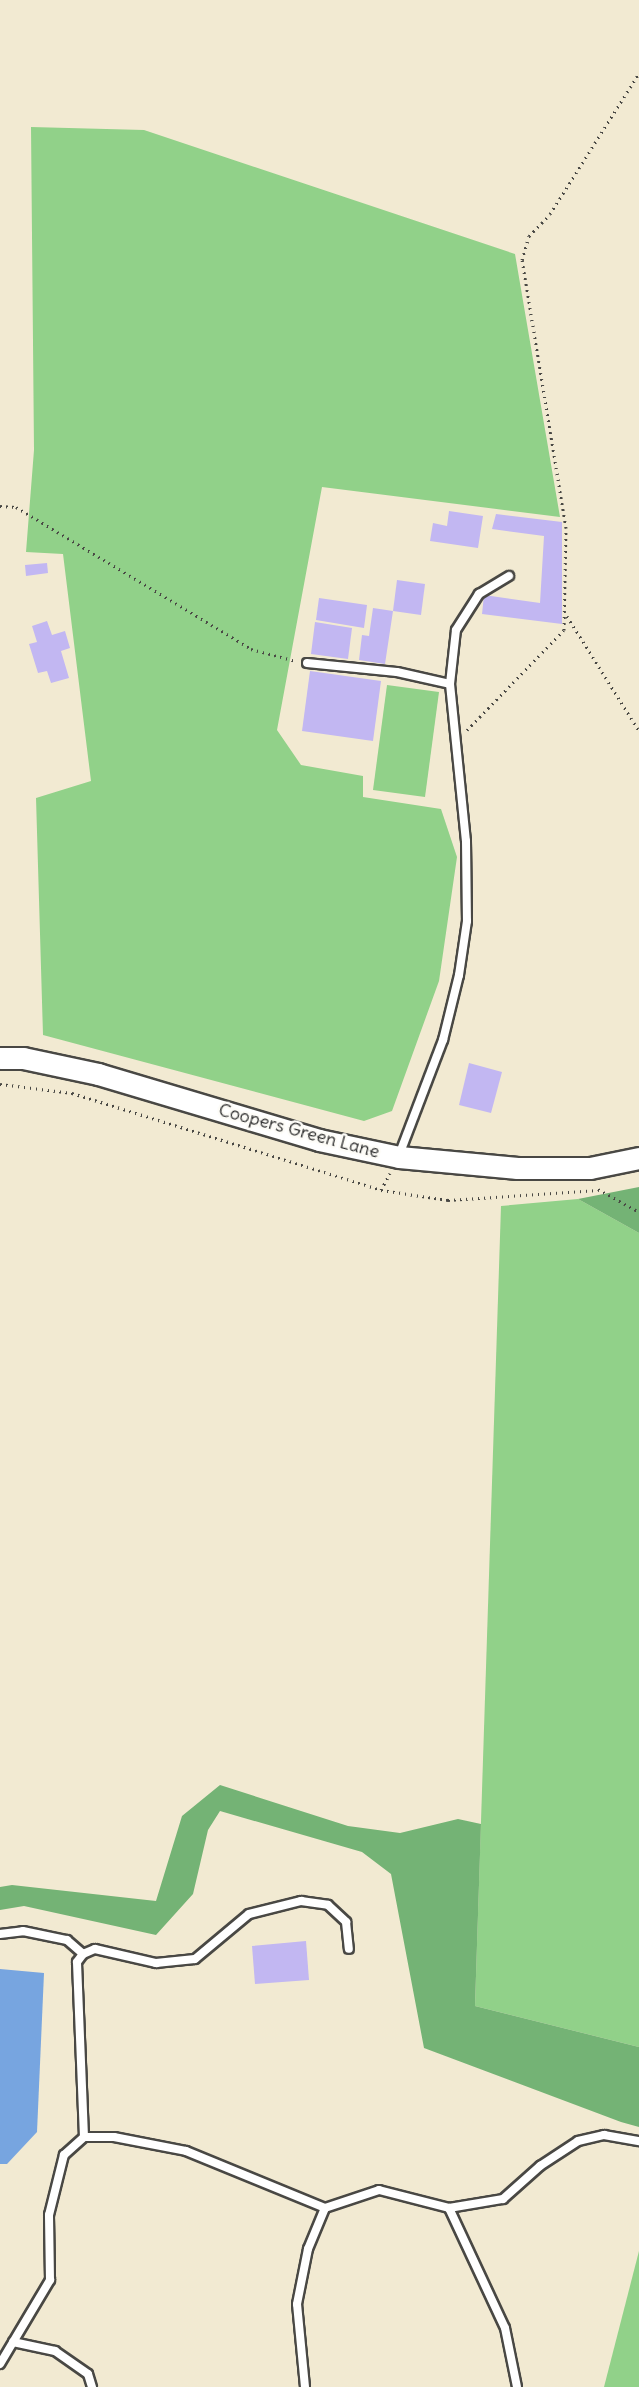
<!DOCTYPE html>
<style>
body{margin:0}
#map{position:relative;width:639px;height:2387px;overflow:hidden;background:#f2ead2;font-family:Delius,sans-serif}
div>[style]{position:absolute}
.green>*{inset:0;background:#91d189}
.forest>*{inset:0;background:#74b375}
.water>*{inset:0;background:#77a5e0}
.building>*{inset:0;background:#c2b7f2}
.path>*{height:3px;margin-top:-1.5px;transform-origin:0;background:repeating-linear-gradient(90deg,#494844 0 1.5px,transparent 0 6px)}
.roads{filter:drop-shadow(2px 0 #494844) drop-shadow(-2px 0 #494844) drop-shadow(0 2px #494844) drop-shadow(0 -2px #494844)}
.lane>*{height:8px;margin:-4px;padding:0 4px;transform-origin:4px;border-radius:4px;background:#fff}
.secondary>*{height:21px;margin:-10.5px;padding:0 10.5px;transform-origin:10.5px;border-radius:10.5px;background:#fff}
span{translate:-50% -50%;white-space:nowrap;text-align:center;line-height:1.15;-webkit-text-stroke:5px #fdfcf7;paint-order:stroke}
.street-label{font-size:18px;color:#2b2b2b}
</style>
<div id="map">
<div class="green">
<i style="clip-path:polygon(31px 127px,144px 130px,515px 254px,560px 517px,322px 487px,277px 730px,301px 765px,363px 776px,363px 797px,441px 809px,457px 857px,439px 981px,392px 1111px,364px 1121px,43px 1035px,36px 798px,91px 781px,63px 554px,26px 552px,34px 450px)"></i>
<i style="clip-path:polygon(387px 685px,439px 692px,425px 797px,373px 790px)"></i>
<i style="clip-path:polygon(578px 1199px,639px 1233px,639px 2047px,475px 2006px,501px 1206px)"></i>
<i style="clip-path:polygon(639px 2251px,639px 2387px,604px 2387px)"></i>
</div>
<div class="forest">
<i style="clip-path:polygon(639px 1187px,639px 1233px,578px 1199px)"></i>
<i style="clip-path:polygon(220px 1785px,348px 1826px,400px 1833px,458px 1819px,481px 1824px,475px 2006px,639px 2047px,639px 2127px,621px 2122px,424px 2048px,391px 1874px,362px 1852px,220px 1811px,208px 1830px,193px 1894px,156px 1935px,24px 1906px,0 1910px,0 1887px,12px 1885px,156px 1901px,182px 1816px)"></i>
</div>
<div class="water">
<i style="clip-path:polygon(0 1969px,44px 1973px,37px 2132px,7px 2164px,0 2164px)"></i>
</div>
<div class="building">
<i style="clip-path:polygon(449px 511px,483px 516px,478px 548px,430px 541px,433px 523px,447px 526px)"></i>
<i style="clip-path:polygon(496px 514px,562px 522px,562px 624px,482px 614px,484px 595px,540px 603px,544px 536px,492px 529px)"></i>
<i style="clip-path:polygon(47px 563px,48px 573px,26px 576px,25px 565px)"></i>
<i style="clip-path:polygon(397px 580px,425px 584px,421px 615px,393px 611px)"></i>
<i style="clip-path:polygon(319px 598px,367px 605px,364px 628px,316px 620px)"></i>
<i style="clip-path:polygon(373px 608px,393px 611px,385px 664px,359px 660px,362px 635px,369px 636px)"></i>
<i style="clip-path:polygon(47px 621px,52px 635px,65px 631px,70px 648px,61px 651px,69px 678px,51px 683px,47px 671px,38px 673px,29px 644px,37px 642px,32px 626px)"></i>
<i style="clip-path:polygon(315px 622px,352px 628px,348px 659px,311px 654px)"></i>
<i style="clip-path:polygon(310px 671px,381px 681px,373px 741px,302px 731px)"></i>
<i style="clip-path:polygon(469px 1063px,502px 1072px,491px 1113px,459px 1105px)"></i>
<i style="clip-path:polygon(306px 1941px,309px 1980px,255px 1984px,252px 1946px)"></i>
</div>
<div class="path">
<i style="left:0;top:506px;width:16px;rotate:4deg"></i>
<i style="left:16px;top:507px;width:275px;rotate:31.1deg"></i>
<i style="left:251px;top:649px;width:47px;rotate:14.9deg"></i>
<i style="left:567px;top:616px;width:136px;rotate:57.9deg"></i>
<i style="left:467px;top:730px;width:139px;rotate:-45.9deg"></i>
<i style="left:564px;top:630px;width:102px;rotate:-88.9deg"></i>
<i style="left:566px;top:528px;width:272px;rotate:-99.3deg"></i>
<i style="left:522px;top:260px;width:25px;rotate:-74deg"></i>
<i style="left:529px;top:236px;width:30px;rotate:-46deg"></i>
<i style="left:550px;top:214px;width:167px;rotate:-57.7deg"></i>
<i style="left:0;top:1084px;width:73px;rotate:7.1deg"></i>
<i style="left:72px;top:1093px;width:324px;rotate:17.4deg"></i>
<i style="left:381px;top:1190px;width:68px;rotate:8.5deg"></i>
<i style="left:448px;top:1200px;width:151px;rotate:-3.8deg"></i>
<i style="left:598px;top:1189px;width:47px;rotate:29.3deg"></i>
<i style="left:381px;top:1190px;width:19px;rotate:-62deg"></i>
</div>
<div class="roads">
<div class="lane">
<i style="left:307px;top:663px;width:90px;rotate:5.7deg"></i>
<i style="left:397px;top:672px;width:54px;rotate:12.8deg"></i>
<i style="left:450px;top:684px;width:158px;rotate:84.2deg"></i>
<i style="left:466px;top:841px;width:80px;rotate:89.3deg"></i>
<i style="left:467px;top:921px;width:55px;rotate:98.4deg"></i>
<i style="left:459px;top:975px;width:67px;rotate:103.8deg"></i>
<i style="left:443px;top:1040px;width:123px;rotate:110.9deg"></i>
<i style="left:450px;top:684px;width:54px;rotate:-83.7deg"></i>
<i style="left:456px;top:630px;width:43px;rotate:-57.4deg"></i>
<i style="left:479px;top:594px;width:35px;rotate:-31deg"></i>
<i style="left:0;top:1934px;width:23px;rotate:-7deg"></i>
<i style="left:23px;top:1931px;width:45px;rotate:11.6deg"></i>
<i style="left:67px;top:1940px;width:21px;rotate:41deg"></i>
<i style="left:84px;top:2137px;width:175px;rotate:-92.3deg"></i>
<i style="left:77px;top:1962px;width:10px;rotate:-53deg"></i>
<i style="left:83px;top:1954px;width:13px;rotate:-23deg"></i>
<i style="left:95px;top:1949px;width:63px;rotate:12.9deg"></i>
<i style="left:156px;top:1963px;width:39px;rotate:-6deg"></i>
<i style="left:195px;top:1959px;width:70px;rotate:-39.8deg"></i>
<i style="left:249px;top:1914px;width:54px;rotate:-14deg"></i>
<i style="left:301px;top:1901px;width:27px;rotate:8deg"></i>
<i style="left:328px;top:1905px;width:25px;rotate:43deg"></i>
<i style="left:346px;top:1922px;width:27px;rotate:84deg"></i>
<i style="left:449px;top:2208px;width:132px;rotate:65deg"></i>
<i style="left:505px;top:2328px;width:60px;rotate:78.5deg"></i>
<i style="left:13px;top:2342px;width:43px;rotate:12.1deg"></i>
<i style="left:55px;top:2351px;width:40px;rotate:34.9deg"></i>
<i style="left:88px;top:2374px;width:14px;rotate:73deg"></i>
<i style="left:0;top:2364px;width:98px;rotate:-59.2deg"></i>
<i style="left:50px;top:2280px;width:65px;rotate:-90.9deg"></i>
<i style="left:49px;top:2215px;width:62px;rotate:-76deg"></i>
<i style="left:64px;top:2155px;width:27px;rotate:-42deg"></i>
<i style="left:84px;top:2137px;width:30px"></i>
<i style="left:114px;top:2137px;width:73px;rotate:11deg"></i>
<i style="left:186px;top:2151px;width:150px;rotate:22.3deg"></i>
<i style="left:305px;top:2387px;width:83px;rotate:-95.5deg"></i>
<i style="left:297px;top:2304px;width:56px;rotate:-78.7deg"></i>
<i style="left:308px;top:2249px;width:44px;rotate:-67.5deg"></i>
<i style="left:325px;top:2208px;width:57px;rotate:-18.4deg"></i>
<i style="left:379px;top:2190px;width:72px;rotate:14.4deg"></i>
<i style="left:449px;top:2208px;width:55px;rotate:-9.5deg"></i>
<i style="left:503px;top:2199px;width:50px;rotate:-41.7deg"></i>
<i style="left:540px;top:2166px;width:45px;rotate:-33.3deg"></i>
<i style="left:578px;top:2141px;width:27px;rotate:-13deg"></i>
<i style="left:604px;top:2135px;width:36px;rotate:10deg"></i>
</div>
<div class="secondary">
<i style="left:0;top:1058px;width:23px"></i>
<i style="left:23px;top:1058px;width:77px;rotate:12deg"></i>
<i style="left:98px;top:1074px;width:231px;rotate:16.6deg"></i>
<i style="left:319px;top:1140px;width:82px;rotate:12deg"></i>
<i style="left:399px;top:1157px;width:119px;rotate:5.3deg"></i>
<i style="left:517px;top:1168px;width:73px"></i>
<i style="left:590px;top:1168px;width:50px;rotate:-11.5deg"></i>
</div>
</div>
<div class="street-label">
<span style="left:299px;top:1131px;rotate:15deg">Coopers Green Lane</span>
</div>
</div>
